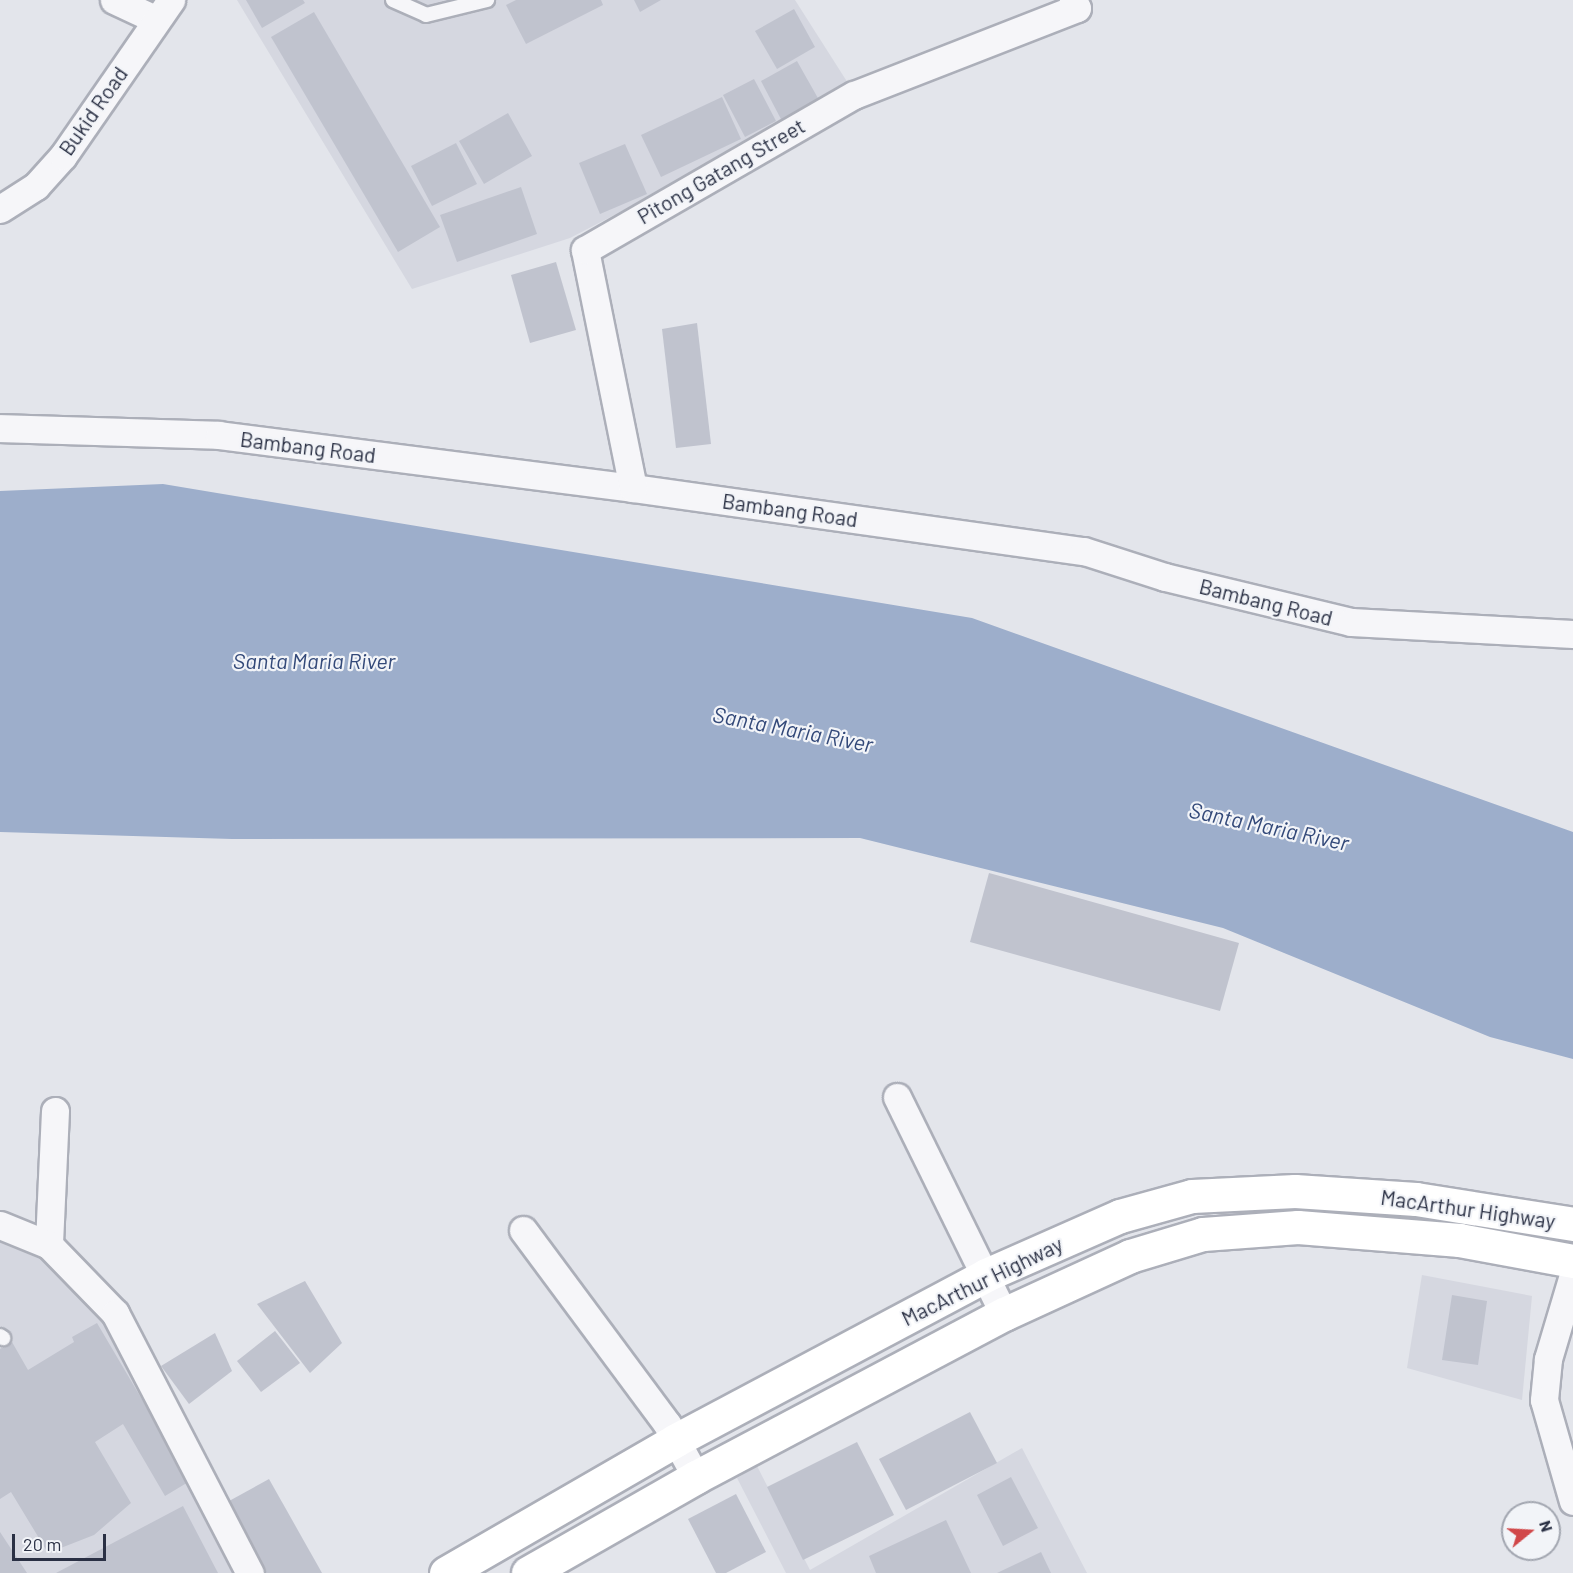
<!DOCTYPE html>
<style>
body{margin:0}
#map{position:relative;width:1573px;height:1573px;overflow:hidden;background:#e3e5eb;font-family:Barlow,sans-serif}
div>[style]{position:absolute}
.built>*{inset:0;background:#d5d7e0}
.water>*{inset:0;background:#9daecb}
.building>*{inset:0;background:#c0c3ce}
.roads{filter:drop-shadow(2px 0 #acafb9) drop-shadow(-2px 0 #acafb9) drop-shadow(0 2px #acafb9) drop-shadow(0 -2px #acafb9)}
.lane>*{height:14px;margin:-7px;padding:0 7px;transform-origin:7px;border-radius:7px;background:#f6f6f9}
.street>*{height:27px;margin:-13.5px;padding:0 13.5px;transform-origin:13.5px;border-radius:13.5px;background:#f6f6f9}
.highway>*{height:33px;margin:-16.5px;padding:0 16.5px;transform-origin:16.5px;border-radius:16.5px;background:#fff}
span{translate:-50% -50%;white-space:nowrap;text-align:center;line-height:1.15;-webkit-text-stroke:4.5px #f2f4f8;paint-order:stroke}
.street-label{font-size:21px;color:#2a3044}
.water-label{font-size:22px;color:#334979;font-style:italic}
.north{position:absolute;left:1501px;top:1501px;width:60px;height:60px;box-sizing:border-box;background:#f2f4f8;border:2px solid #a2a6b0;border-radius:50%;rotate:72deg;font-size:16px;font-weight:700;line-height:24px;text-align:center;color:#2a3044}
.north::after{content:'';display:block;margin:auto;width:21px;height:27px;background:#d14749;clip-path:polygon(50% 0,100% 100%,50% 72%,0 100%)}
.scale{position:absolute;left:12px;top:1534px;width:94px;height:27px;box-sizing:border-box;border:3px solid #2a3044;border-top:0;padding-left:8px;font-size:18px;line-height:21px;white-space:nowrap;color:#2a3044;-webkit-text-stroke:4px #f2f4f8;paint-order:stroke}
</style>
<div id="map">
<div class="built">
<i style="clip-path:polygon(237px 0,795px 0,853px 91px,570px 238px,412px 289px)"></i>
<i style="clip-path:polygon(0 1227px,105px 1305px,239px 1573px,0 1573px)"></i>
<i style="clip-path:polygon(1422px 1275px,1532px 1296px,1522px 1400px,1407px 1368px)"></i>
<i style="clip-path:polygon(1022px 1448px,1087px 1573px,786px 1573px,737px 1478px,757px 1466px,810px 1570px)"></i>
</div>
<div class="water">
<i style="clip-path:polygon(163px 484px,972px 618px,1573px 832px,1573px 1059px,1490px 1037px,1223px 928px,860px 838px,232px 839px,0 832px,0 491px)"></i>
</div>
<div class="building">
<i style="clip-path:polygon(246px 0,303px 0,305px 3px,262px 28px)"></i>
<i style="clip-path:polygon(516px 0,601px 0,603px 5px,526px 44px,506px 5px)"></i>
<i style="clip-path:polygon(634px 0,661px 0,640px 12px)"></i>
<i style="clip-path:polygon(794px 9px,815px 47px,777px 69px,755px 31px)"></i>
<i style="clip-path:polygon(314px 12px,440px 227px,398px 252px,271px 37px)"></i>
<i style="clip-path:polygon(797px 61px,819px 100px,782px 121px,761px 81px)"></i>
<i style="clip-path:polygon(754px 79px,776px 121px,745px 137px,723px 95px)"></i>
<i style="clip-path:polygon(722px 97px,741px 139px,661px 177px,641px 135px)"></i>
<i style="clip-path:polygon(508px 113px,532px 156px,484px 184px,459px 141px)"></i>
<i style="clip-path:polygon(456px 143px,477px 184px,432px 206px,411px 166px)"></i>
<i style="clip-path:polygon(625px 144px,647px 194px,600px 214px,579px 163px)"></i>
<i style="clip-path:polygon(521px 187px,537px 234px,457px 262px,440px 215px)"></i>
<i style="clip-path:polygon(556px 262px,576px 330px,530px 343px,511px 275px)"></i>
<i style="clip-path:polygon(697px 323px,711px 444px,676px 448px,662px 329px)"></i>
<i style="clip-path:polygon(989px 873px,1239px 943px,1220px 1011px,970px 942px)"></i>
<i style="clip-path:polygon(305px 1281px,342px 1343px,310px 1373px,257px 1304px)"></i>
<i style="clip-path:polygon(1452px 1295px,1487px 1301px,1478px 1365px,1442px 1360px)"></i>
<i style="clip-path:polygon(97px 1323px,190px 1481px,165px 1496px,123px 1424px,95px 1442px,131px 1503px,94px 1535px,48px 1553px,11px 1492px,0 1499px,0 1349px,12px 1342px,28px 1370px,74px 1342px,72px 1337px)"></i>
<i style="clip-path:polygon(275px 1331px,300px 1363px,261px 1392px,237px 1361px)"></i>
<i style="clip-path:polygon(215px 1333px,232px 1371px,189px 1404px,161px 1366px)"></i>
<i style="clip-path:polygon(970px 1412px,997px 1463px,906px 1510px,879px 1459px)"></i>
<i style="clip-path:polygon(857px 1442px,894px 1515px,803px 1560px,767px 1487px)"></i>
<i style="clip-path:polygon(1011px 1477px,1038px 1528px,1003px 1546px,977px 1495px)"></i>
<i style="clip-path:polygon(269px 1479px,322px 1573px,258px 1573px,220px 1506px)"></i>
<i style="clip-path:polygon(736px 1494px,766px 1552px,726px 1573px,716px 1573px,688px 1519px)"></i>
<i style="clip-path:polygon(183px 1506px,218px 1573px,56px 1573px)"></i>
<i style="clip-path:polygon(946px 1520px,971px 1573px,876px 1573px,869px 1556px)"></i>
<i style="clip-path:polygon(0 1532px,27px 1573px,0 1573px)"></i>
<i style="clip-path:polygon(1041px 1552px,1051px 1573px,997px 1573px)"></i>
</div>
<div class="roads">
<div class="lane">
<i style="left:393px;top:0;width:36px;rotate:24deg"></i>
<i style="left:426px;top:15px;width:63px;rotate:-13.8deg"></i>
<i style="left:0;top:1336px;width:4px;rotate:34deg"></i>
</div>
<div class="street">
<i style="left:114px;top:0;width:45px;rotate:24.9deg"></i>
<i style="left:0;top:209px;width:43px;rotate:-32.6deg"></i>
<i style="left:36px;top:186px;width:40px;rotate:-48deg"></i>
<i style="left:63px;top:156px;width:190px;rotate:-55.3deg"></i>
<i style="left:0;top:428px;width:219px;rotate:1.8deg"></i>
<i style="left:219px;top:435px;width:417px;rotate:7.3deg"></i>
<i style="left:633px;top:488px;width:455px;rotate:8deg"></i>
<i style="left:1084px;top:551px;width:85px;rotate:17.8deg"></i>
<i style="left:1165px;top:577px;width:191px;rotate:13.6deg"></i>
<i style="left:1351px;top:622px;width:222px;rotate:3.1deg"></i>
<i style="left:633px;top:488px;width:243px;rotate:-101.4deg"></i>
<i style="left:585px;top:250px;width:310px;rotate:-30deg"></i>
<i style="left:854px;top:95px;width:239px;rotate:-21.3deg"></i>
<i style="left:1077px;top:8px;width:9px;rotate:-117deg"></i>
<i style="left:897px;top:1097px;width:242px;rotate:63.8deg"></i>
<i style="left:55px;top:1111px;width:134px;rotate:92.6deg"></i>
<i style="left:49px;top:1245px;width:95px;rotate:45.9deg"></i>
<i style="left:115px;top:1313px;width:293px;rotate:62.6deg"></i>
<i style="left:0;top:1225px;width:53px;rotate:22.2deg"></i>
<i style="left:523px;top:1230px;width:242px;rotate:53.4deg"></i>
<i style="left:667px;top:1424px;width:60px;rotate:61.3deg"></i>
<i style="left:1573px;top:1275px;width:88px;rotate:106.6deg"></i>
<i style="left:1548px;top:1359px;width:41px;rotate:95.6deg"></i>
<i style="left:1544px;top:1400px;width:105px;rotate:74deg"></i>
</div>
<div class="highway">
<i style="left:446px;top:1573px;width:266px;rotate:-30deg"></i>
<i style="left:676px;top:1440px;width:351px;rotate:-28deg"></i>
<i style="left:986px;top:1275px;width:146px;rotate:-23.8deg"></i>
<i style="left:1120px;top:1216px;width:75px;rotate:-15.5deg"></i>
<i style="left:1192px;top:1196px;width:103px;rotate:-2.8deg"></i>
<i style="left:1295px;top:1191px;width:121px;rotate:3.8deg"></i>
<i style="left:1416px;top:1199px;width:159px;rotate:9deg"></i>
<i style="left:528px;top:1573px;width:193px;rotate:-29.7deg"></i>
<i style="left:696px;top:1477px;width:348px;rotate:-27.9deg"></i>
<i style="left:1004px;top:1314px;width:139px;rotate:-24.7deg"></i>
<i style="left:1130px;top:1256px;width:76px;rotate:-16.8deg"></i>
<i style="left:1203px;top:1234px;width:95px;rotate:-4.2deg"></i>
<i style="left:1298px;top:1227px;width:162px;rotate:4.6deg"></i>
<i style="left:1459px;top:1240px;width:116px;rotate:10.4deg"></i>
</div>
</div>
<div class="street-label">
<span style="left:93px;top:111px;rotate:-55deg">Bukid Road</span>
<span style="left:721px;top:171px;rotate:-30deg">Pitong Gatang Street</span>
<span style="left:308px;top:447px;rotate:7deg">Bambang Road</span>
<span style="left:790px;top:510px;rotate:8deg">Bambang Road</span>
<span style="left:1266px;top:602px;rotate:14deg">Bambang Road</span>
<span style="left:1468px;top:1209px;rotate:8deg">MacArthur Highway</span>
<span style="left:982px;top:1281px;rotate:-26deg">MacArthur Highway</span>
</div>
<div class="water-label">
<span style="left:314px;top:661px">Santa Maria River</span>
<span style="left:793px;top:729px;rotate:11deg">Santa Maria River</span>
<span style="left:1269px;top:826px;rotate:12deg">Santa Maria River</span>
</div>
<div class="north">N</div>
<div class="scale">20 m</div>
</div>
